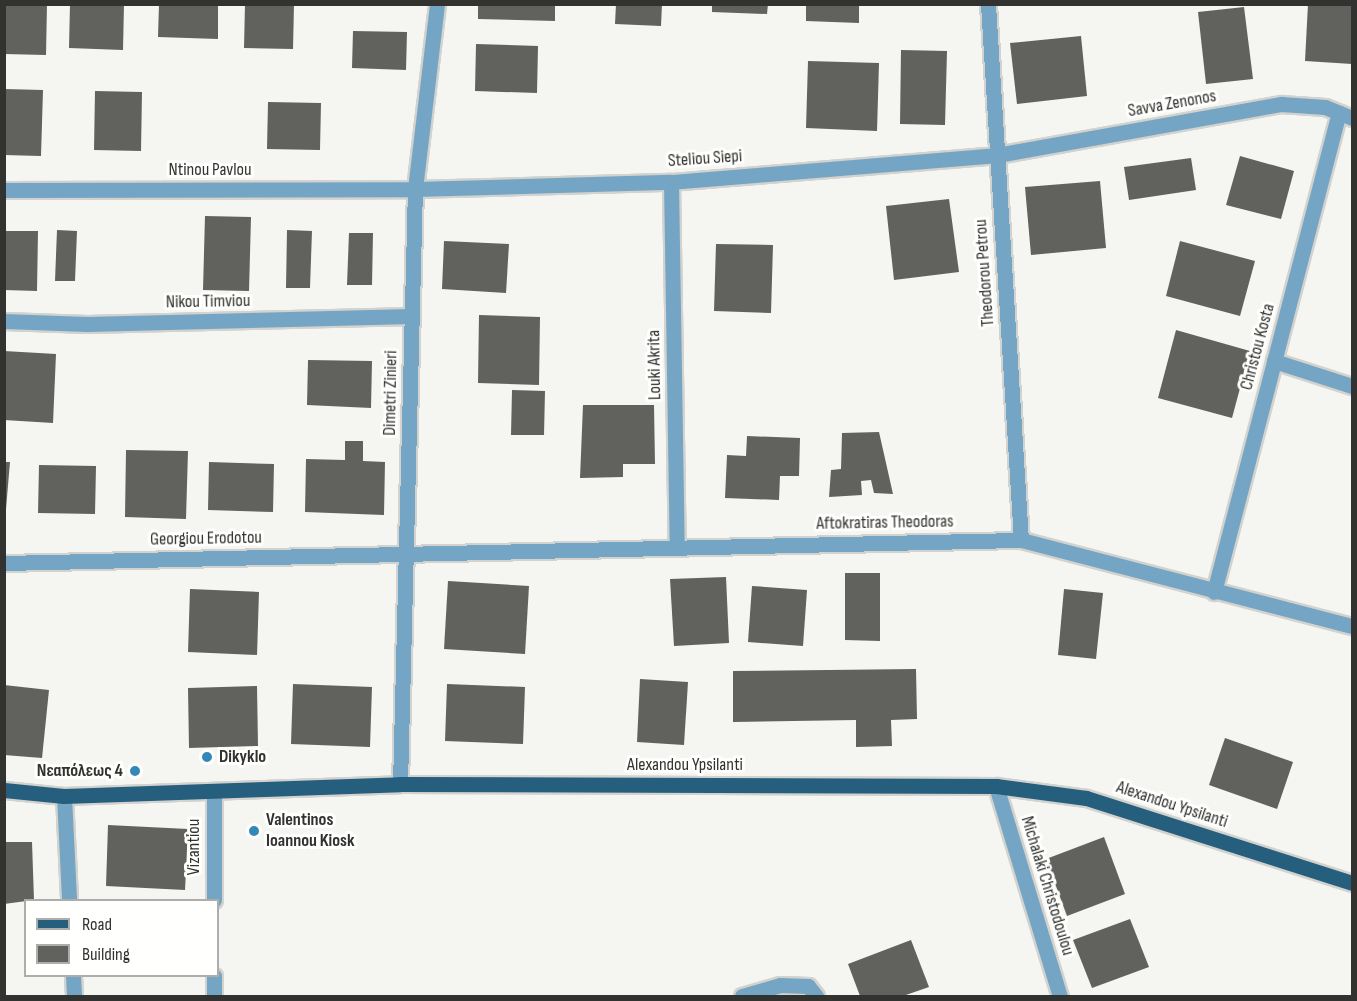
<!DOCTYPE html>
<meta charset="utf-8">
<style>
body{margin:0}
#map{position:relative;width:1357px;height:1001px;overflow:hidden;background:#f5f5f2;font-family:"Sofia Sans Condensed",sans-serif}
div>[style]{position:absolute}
.building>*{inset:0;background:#61615e}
.roads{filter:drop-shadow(2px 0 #d2d2cf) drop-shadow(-2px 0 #d2d2cf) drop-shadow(0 2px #d2d2cf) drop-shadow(0 -2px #d2d2cf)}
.minor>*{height:15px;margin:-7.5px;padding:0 7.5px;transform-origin:7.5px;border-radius:7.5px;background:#75a5c4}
.major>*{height:15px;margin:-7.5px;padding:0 7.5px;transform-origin:7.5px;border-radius:7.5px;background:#265e7e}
.dots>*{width:16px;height:16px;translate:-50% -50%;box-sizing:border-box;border:3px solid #fffffe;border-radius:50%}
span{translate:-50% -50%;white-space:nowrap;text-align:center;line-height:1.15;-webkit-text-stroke:6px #fffffe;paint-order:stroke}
.street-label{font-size:18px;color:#323231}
.poi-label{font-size:18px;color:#323231;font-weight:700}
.left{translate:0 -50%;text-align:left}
.right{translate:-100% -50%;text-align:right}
.frame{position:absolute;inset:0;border:6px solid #323231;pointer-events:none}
.legend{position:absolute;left:24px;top:899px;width:195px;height:78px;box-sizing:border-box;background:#fffffe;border:2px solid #adadac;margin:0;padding:8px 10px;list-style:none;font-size:18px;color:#323231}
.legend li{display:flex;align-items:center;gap:12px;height:30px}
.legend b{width:30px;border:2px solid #adadac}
</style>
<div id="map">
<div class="building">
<i style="clip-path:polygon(4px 4px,47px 4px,46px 55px,4px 54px)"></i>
<i style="clip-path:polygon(70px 4px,124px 4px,123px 50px,69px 48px)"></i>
<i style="clip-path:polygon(159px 4px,218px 4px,218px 39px,158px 37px)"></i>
<i style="clip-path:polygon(245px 4px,294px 4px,293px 49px,244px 48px)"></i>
<i style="clip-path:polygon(616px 4px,662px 4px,661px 26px,615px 24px)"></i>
<i style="clip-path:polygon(712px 4px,768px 4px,767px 14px,712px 12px)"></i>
<i style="clip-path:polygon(806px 4px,859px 4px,859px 23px,806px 21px)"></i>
<i style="clip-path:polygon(1308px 4px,1352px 4px,1352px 64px,1305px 61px)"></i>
<i style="clip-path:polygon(478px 5px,555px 5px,555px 21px,478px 19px)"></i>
<i style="clip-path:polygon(1244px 7px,1253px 79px,1206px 84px,1198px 12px)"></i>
<i style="clip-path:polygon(353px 31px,407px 32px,406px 70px,352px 68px)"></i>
<i style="clip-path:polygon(1081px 36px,1087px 96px,1017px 104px,1010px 43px)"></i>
<i style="clip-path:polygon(476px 44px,538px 46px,537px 93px,475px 91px)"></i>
<i style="clip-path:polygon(901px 50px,947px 51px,945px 125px,900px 124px)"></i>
<i style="clip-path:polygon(808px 61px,879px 63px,877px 131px,806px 128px)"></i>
<i style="clip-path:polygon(4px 89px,43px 90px,41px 156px,4px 155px)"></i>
<i style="clip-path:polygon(95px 91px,142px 92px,141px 151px,94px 150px)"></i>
<i style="clip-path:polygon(268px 102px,321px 103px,320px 150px,267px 149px)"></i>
<i style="clip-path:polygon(1240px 156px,1294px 171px,1281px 219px,1226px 205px)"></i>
<i style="clip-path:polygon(1191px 158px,1196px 190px,1129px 200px,1124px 167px)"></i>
<i style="clip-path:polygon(1100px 181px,1106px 248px,1031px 255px,1025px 187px)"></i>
<i style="clip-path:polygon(949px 199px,959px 272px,894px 280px,886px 206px)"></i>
<i style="clip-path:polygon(205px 216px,251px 217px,249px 291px,203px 290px)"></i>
<i style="clip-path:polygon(57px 230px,77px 231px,75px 281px,55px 281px)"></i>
<i style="clip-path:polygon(287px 230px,312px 231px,310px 288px,286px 288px)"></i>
<i style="clip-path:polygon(4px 231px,38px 231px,37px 291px,4px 290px)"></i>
<i style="clip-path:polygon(349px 233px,373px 233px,372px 285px,347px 285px)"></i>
<i style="clip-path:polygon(444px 241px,509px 244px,506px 293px,442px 289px)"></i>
<i style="clip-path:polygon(1180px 241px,1255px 261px,1240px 316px,1166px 296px)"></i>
<i style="clip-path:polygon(716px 244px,773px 245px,771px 313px,714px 311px)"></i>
<i style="clip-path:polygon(479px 315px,540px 317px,539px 385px,478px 383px)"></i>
<i style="clip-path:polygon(1176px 330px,1250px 351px,1232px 418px,1158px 398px)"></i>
<i style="clip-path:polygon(4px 351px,56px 354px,53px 423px,4px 420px)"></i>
<i style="clip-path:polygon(308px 360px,372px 361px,371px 408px,307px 405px)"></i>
<i style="clip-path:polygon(512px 390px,545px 391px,544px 435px,511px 435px)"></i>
<i style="clip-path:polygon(583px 405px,654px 405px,655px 464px,623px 464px,623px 477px,580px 478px)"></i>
<i style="clip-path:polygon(879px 432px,893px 494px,874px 493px,871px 480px,861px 481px,862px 495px,829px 497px,831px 470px,841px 469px,842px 433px)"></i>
<i style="clip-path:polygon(747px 436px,800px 438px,799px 476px,780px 476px,779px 500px,725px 498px,727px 455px,746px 456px)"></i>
<i style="clip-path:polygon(345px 441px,363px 441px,363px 461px,385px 462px,384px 515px,305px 512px,306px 459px,345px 460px)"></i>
<i style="clip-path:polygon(126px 450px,188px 451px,186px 519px,125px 517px)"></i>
<i style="clip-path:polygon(5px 462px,10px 462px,6px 509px,5px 509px)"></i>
<i style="clip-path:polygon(209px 462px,274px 464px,273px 512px,208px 510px)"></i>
<i style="clip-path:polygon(39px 465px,96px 466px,95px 514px,38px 513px)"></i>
<i style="clip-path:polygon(845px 573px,880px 573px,880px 641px,845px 640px)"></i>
<i style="clip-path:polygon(726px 577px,729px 643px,674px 646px,670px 579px)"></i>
<i style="clip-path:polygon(448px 581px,529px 586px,525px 654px,444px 649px)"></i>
<i style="clip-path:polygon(752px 586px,807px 590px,803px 646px,748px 642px)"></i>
<i style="clip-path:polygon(190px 589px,259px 592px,257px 655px,188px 652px)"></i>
<i style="clip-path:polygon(1064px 589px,1103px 593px,1096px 659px,1058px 655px)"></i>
<i style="clip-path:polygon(916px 669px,917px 719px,891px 720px,892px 746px,856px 747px,856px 720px,733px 722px,733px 671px)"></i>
<i style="clip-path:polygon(640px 679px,688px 682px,684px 745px,637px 742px)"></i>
<i style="clip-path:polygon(293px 684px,372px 687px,370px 747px,291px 744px)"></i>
<i style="clip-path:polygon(447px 684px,525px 687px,523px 744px,445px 741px)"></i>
<i style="clip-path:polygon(4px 685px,49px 690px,42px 758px,4px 755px)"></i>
<i style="clip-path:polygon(257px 686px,258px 746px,189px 748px,188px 688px)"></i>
<i style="clip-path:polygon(1225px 738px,1293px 762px,1277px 809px,1209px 785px)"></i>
<i style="clip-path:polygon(108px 825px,188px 829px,185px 890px,106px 886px)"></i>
<i style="clip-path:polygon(1104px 837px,1125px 894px,1067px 916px,1046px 859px)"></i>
<i style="clip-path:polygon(4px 842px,32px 842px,34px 900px,4px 904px)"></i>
<i style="clip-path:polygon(1130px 919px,1149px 967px,1092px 988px,1073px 940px)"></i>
<i style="clip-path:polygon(911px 940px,929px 987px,903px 996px,860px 996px,848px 964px)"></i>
</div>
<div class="roads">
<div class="minor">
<i style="left:988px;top:4px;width:537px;rotate:86.48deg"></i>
<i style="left:671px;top:182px;width:365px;rotate:89.1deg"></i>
<i style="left:4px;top:190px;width:411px;rotate:-0.1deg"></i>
<i style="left:415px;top:189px;width:256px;rotate:-1.6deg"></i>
<i style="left:671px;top:182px;width:327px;rotate:-4.7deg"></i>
<i style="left:997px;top:155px;width:289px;rotate:-10.2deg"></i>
<i style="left:1281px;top:104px;width:44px;rotate:3.9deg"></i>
<i style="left:1325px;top:107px;width:29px;rotate:22deg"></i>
<i style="left:4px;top:321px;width:83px;rotate:2.1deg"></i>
<i style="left:87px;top:324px;width:325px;rotate:-1.4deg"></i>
<i style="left:1274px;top:361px;width:82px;rotate:17.8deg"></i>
<i style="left:4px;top:563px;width:1017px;rotate:-1.3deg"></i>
<i style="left:1021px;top:540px;width:342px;rotate:14.6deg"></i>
<i style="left:1214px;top:592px;width:495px;rotate:-75.4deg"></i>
<i style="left:400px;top:784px;width:595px;rotate:-88.56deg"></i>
<i style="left:415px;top:189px;width:186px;rotate:-83.2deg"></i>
<i style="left:996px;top:786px;width:220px;rotate:73.1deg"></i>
<i style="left:64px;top:796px;width:104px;rotate:87.2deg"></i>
<i style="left:214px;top:900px;width:107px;rotate:-90deg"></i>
<i style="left:73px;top:976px;width:20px;rotate:87deg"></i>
<i style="left:214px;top:976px;width:20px;rotate:90deg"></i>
<i style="left:742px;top:996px;width:40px;rotate:-16deg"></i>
<i style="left:780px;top:985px;width:28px;rotate:2deg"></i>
<i style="left:808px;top:986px;width:13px;rotate:51deg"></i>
</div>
<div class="major">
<i style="left:4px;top:790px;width:60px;rotate:5.7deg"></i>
<i style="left:64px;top:796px;width:336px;rotate:-2deg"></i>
<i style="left:400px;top:784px;width:596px;rotate:0.19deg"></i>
<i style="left:996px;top:786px;width:91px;rotate:7.6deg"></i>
<i style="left:1086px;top:798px;width:279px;rotate:17.7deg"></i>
</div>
</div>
<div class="dots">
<i style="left:207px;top:757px;background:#3388b8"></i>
<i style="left:135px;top:771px;background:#3388b8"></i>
<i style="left:254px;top:831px;background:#3388b8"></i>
</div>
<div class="street-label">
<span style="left:1172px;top:104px;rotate:-10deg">Savva Zenonos</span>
<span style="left:705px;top:159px;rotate:-4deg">Steliou Siepi</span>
<span style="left:210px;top:170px">Ntinou Pavlou</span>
<span style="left:985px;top:273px;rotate:-94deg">Theodorou Petrou</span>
<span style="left:208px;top:302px;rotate:-1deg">Nikou Timviou</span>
<span style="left:1258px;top:347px;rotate:-75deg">Christou Kosta</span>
<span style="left:655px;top:365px;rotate:-91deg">Louki Akrita</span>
<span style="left:391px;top:393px;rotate:-89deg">Dimetri Zinieri</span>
<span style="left:885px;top:523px;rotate:-1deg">Aftokratiras Theodoras</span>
<span style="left:206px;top:539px;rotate:-1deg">Georgiou Erodotou</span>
<span style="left:685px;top:765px">Alexandou Ypsilanti</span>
<span style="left:1172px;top:805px;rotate:18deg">Alexandou Ypsilanti</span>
<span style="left:194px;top:847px;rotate:-90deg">Vizantiou</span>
<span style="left:1047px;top:886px;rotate:73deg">Michalaki Christodoulou</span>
</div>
<div class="poi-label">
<span class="left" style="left:219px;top:757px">Dikyklo</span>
<span class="right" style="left:123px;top:771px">Νεαπόλεως 4</span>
<span class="left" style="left:266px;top:831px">Valentinos<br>Ioannou Kiosk</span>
</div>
<div class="frame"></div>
<ul class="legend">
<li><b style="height:8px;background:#265e7e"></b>Road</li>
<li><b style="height:16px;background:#61615e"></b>Building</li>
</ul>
</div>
